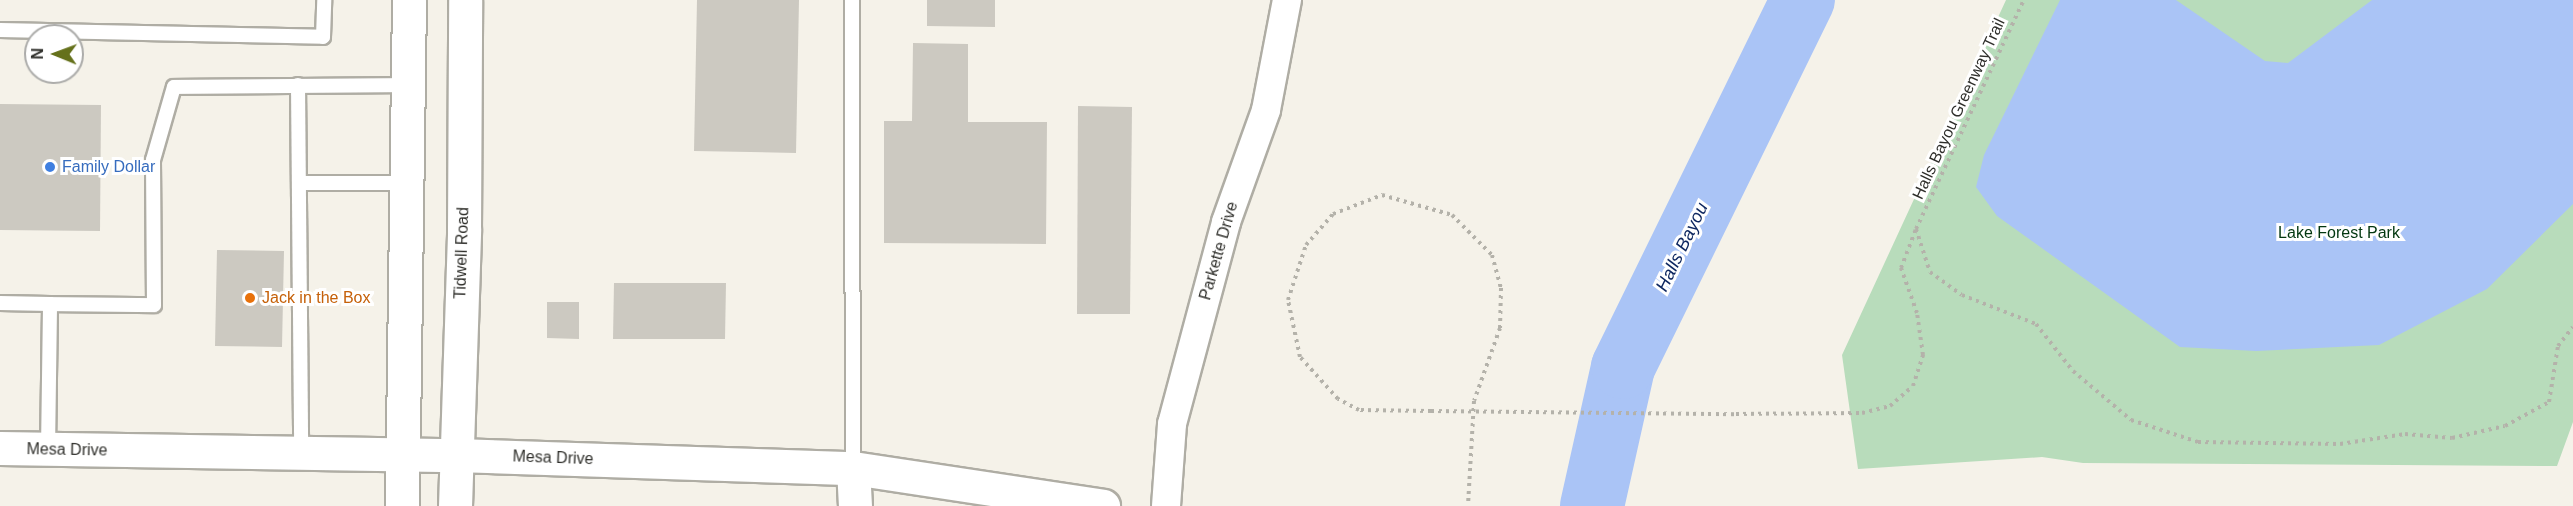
<!DOCTYPE html>
<style>
body{margin:0}
#map{position:relative;width:2573px;height:506px;overflow:hidden;background:#f5f2e9;font-family:Arial,sans-serif}
div>[style]{position:absolute}
.green>*{inset:0;background:#b8dcbb}
.water>*{inset:0;background:#aac4f6}
.river>*{height:64px;margin:-32px;padding:0 32px;transform-origin:32px;border-radius:32px;background:#aac4f6}
.building>*{inset:0;background:#ccc9c1}
.path>*{height:4px;margin-top:-2px;transform-origin:0;background:repeating-linear-gradient(90deg,#b4b2aa 0 3px,transparent 0 7.5px)}
.roads{filter:drop-shadow(2px 0 #afada4) drop-shadow(-2px 0 #afada4) drop-shadow(0 2px #afada4) drop-shadow(0 -2px #afada4)}
.service>*{height:14px;margin:-7px;padding:0 7px;transform-origin:7px;border-radius:7px;background:#fff}
.minor>*{height:28px;margin:-14px;padding:0 14px;transform-origin:14px;border-radius:14px;background:#fff}
.secondary>*{height:33px;margin:-16.5px;padding:0 16.5px;transform-origin:16.5px;border-radius:16.5px;background:#fff}
.path-bridge>*{height:4px;margin-top:-2px;transform-origin:0;background:repeating-linear-gradient(90deg,#b4b2aa 0 3px,transparent 0 7.5px)}
.dots>*{width:16px;height:16px;translate:-50% -50%;box-sizing:border-box;border:3px solid #fff;border-radius:50%}
span{translate:-50% -50%;white-space:nowrap;text-align:center;line-height:1.15;-webkit-text-stroke:6px #fff;paint-order:stroke}
.street-label{font-size:16px;color:#2f2f2b}
.shop-label{font-size:16px;color:#366cbe}
.left{translate:0 -50%;text-align:left}
.park-label{font-size:16px;color:#023710}
.food-label{font-size:16px;color:#c56008}
.water-label{font-size:18px;color:#0e2760;font-style:italic}
.north{position:absolute;left:24px;top:24px;width:60px;height:60px;box-sizing:border-box;background:#fff;border:2px solid #acacaa;border-radius:50%;rotate:271deg;font-size:16px;font-weight:700;line-height:24px;text-align:center;color:#2f2f2b}
.north::after{content:'';display:block;margin:auto;width:21px;height:27px;background:#65711b;clip-path:polygon(50% 0,100% 100%,50% 72%,0 100%)}
</style>
<div id="map">
<div class="green">
<i style="clip-path:polygon(2006px 0,2573px 0,2573px 422px,2557px 466px,2083px 463px,2042px 457px,1858px 469px,1842px 355px)"></i>
</div>
<div class="water">
<i style="clip-path:polygon(2060px 0,2176px 0,2265px 61px,2288px 63px,2372px 0,2573px 0,2573px 204px,2487px 289px,2379px 345px,2256px 351px,2180px 347px,1997px 216px,1976px 187px,1984px 155px)"></i>
</div>
<div class="river">
<i style="left:1592px;top:506px;width:142px;rotate:-77.4deg"></i>
<i style="left:1623px;top:367px;width:409px;rotate:-63.9deg"></i>
</div>
<div class="building">
<i style="clip-path:polygon(697px 0,799px 0,796px 153px,694px 151px)"></i>
<i style="clip-path:polygon(927px 0,995px 0,995px 27px,927px 26px)"></i>
<i style="clip-path:polygon(913px 43px,968px 44px,968px 122px,1047px 122px,1046px 244px,884px 243px,884px 121px,912px 121px)"></i>
<i style="clip-path:polygon(0 104px,101px 105px,100px 231px,0 230px)"></i>
<i style="clip-path:polygon(1078px 106px,1132px 107px,1130px 314px,1077px 314px)"></i>
<i style="clip-path:polygon(217px 250px,284px 251px,282px 347px,215px 346px)"></i>
<i style="clip-path:polygon(614px 283px,726px 283px,725px 339px,613px 339px)"></i>
<i style="clip-path:polygon(547px 302px,579px 302px,579px 339px,547px 338px)"></i>
</div>
<div class="path">
<i style="left:1916px;top:229px;width:45px;rotate:72deg"></i>
<i style="left:1930px;top:272px;width:39px;rotate:36deg"></i>
<i style="left:1962px;top:295px;width:79px;rotate:21.4deg"></i>
<i style="left:2036px;top:324px;width:60px;rotate:51.8deg"></i>
<i style="left:2073px;top:371px;width:76px;rotate:40.2deg"></i>
<i style="left:2131px;top:420px;width:71px;rotate:18.2deg"></i>
<i style="left:2198px;top:442px;width:142px;rotate:0.8deg"></i>
<i style="left:2340px;top:444px;width:66px;rotate:-8.7deg"></i>
<i style="left:2405px;top:434px;width:47px;rotate:4.9deg"></i>
<i style="left:2452px;top:438px;width:54px;rotate:-12.8deg"></i>
<i style="left:2505px;top:426px;width:50px;rotate:-28.6deg"></i>
<i style="left:2549px;top:402px;width:57px;rotate:-80.9deg"></i>
<i style="left:2558px;top:346px;width:24px;rotate:-52deg"></i>
<i style="left:1431px;top:411px;width:72px;rotate:-179.2deg"></i>
<i style="left:1359px;top:410px;width:24px;rotate:-152deg"></i>
<i style="left:1338px;top:399px;width:57px;rotate:-132.1deg"></i>
<i style="left:1300px;top:357px;width:58px;rotate:-101.9deg"></i>
<i style="left:1288px;top:300px;width:58px;rotate:-71.9deg"></i>
<i style="left:1306px;top:245px;width:41px;rotate:-48.9deg"></i>
<i style="left:1333px;top:214px;width:53px;rotate:-21.2deg"></i>
<i style="left:1382px;top:195px;width:73px;rotate:15.9deg"></i>
<i style="left:1452px;top:215px;width:57px;rotate:45deg"></i>
<i style="left:1492px;top:255px;width:34px;rotate:75deg"></i>
<i style="left:1501px;top:288px;width:40px;rotate:91.4deg"></i>
<i style="left:1500px;top:328px;width:77px;rotate:109.6deg"></i>
<i style="left:1474px;top:401px;width:105px;rotate:93.3deg"></i>
<i style="left:1736px;top:414px;width:126px;rotate:-0.5deg"></i>
<i style="left:1862px;top:413px;width:29px;rotate:-14deg"></i>
<i style="left:1890px;top:406px;width:30px;rotate:-41deg"></i>
<i style="left:1913px;top:386px;width:33px;rotate:-72deg"></i>
<i style="left:1923px;top:355px;width:42px;rotate:-98.1deg"></i>
<i style="left:1917px;top:313px;width:48px;rotate:-109.6deg"></i>
<i style="left:1901px;top:268px;width:42px;rotate:-69deg"></i>
<i style="left:1916px;top:229px;width:253px;rotate:-64.8deg"></i>
</div>
<div class="roads">
<div class="service">
<i style="left:852px;top:0;width:468px;rotate:89.9deg"></i>
<i style="left:0;top:30px;width:323px;rotate:1.2deg"></i>
<i style="left:323px;top:37px;width:37px;rotate:-88deg"></i>
<i style="left:298px;top:85px;width:369px;rotate:89.5deg"></i>
<i style="left:299px;top:183px;width:109px"></i>
<i style="left:0;top:303px;width:50px;rotate:1.1deg"></i>
<i style="left:48px;top:450px;width:146px;rotate:-89.2deg"></i>
<i style="left:50px;top:304px;width:104px;rotate:0.6deg"></i>
<i style="left:154px;top:305px;width:145px;rotate:-90.4deg"></i>
<i style="left:153px;top:160px;width:76px;rotate:-74deg"></i>
<i style="left:174px;top:87px;width:234px;rotate:-0.5deg"></i>
</div>
<div class="minor">
<i style="left:1166px;top:506px;width:82px;rotate:-85.8deg"></i>
<i style="left:1172px;top:424px;width:209px;rotate:-75deg"></i>
<i style="left:1226px;top:222px;width:119px;rotate:-70.3deg"></i>
<i style="left:1266px;top:110px;width:112px;rotate:-79.2deg"></i>
</div>
<div class="secondary">
<i style="left:0;top:448px;width:456px;rotate:0.9deg"></i>
<i style="left:456px;top:455px;width:397px;rotate:1.9deg"></i>
<i style="left:853px;top:468px;width:253px;rotate:8.6deg"></i>
<i style="left:853px;top:468px;width:38px;rotate:87deg"></i>
<i style="left:402px;top:506px;width:506px;rotate:-89.21deg"></i>
<i style="left:455px;top:506px;width:277px;rotate:-88.1deg"></i>
<i style="left:464px;top:229px;width:229px;rotate:-89.7deg"></i>
</div>
</div>
<div class="path-bridge">
<i style="left:1431px;top:411px;width:305px;rotate:0.6deg"></i>
</div>
<div class="dots">
<i style="left:50px;top:167px;background:#3f7fe0"></i>
<i style="left:250px;top:298px;background:#e8710a"></i>
</div>
<div class="street-label">
<span style="left:1959px;top:109px;rotate:-65deg">Halls Bayou Greenway Trail</span>
<span style="left:1219px;top:251px;rotate:-74deg">Parkette Drive</span>
<span style="left:462px;top:253px;rotate:-88deg">Tidwell Road</span>
<span style="left:67px;top:450px;rotate:1deg">Mesa Drive</span>
<span style="left:553px;top:458px;rotate:2deg">Mesa Drive</span>
</div>
<div class="shop-label">
<span class="left" style="left:62px;top:167px">Family Dollar</span>
</div>
<div class="park-label">
<span style="left:2339px;top:233px">Lake Forest Park</span>
</div>
<div class="food-label">
<span class="left" style="left:262px;top:298px">Jack in the Box</span>
</div>
<div class="water-label">
<span style="left:1682px;top:247px;rotate:-64deg">Halls Bayou</span>
</div>
<div class="north">N</div>
</div>
